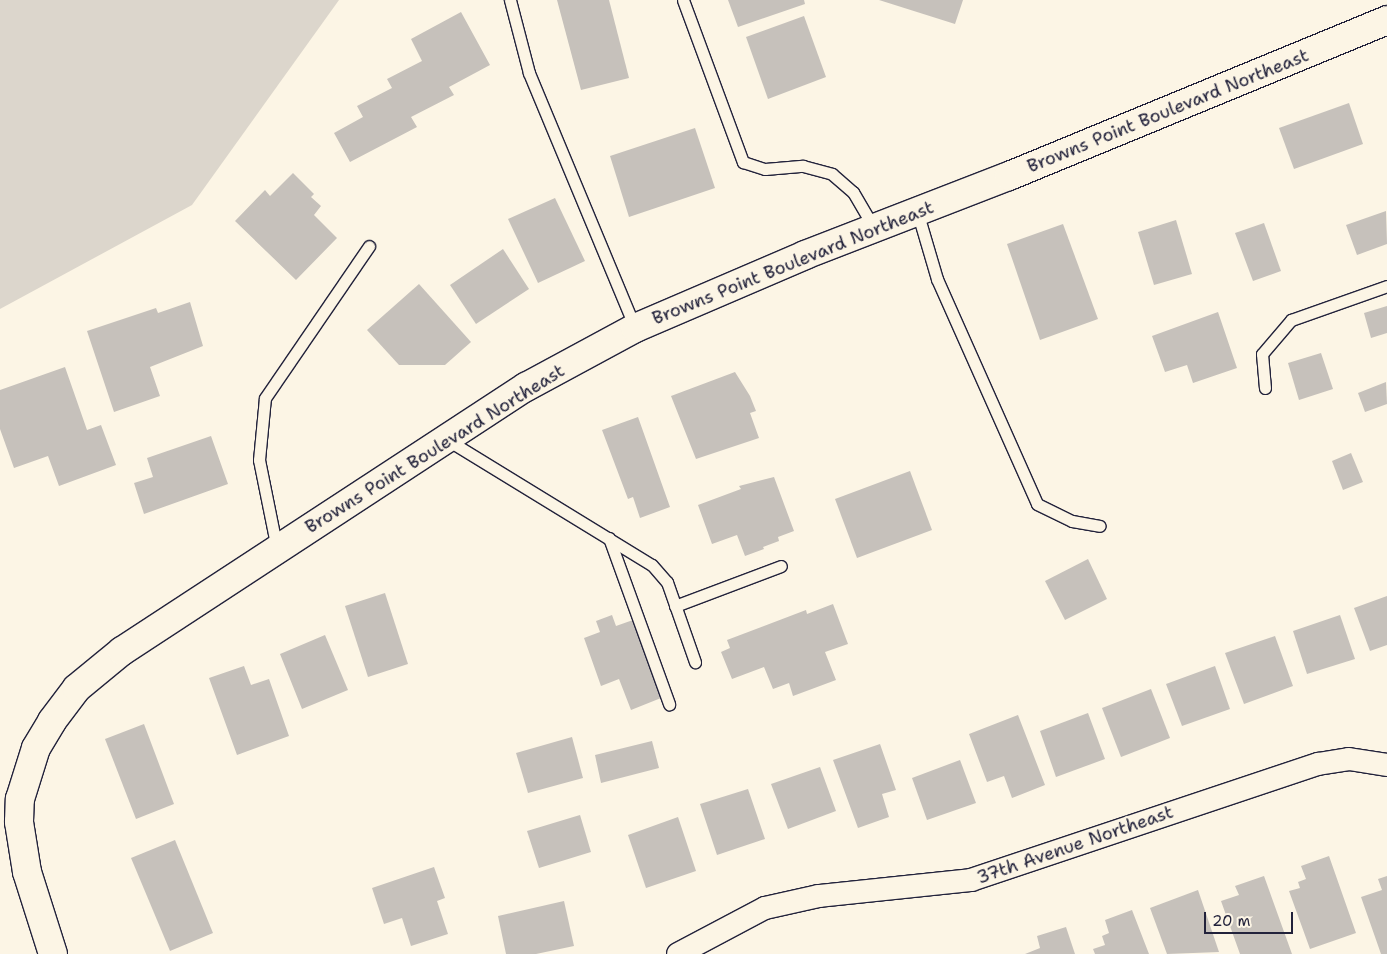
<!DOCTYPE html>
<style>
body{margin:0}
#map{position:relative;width:1387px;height:954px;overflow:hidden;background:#fcf5e5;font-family:"Shantell Sans",sans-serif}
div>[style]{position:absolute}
.green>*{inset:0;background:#dcd6cc}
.building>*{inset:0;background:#c6c1bb}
.roads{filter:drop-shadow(1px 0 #22223b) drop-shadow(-1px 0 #22223b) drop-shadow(0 1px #22223b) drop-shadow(0 -1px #22223b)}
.lane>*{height:11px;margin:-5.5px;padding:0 5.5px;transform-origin:5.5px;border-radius:5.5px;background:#fcf5e5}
.street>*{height:22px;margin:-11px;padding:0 11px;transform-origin:11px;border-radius:11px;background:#fcf5e5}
.secondary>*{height:28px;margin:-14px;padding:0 14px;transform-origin:14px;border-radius:14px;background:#fcf5e5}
span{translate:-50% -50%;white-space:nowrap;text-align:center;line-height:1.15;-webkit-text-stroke:4.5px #fcf5e5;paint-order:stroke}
.street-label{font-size:18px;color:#22223b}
.scale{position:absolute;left:1204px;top:912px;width:89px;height:22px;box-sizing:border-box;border:2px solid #22223b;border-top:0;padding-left:6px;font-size:15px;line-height:18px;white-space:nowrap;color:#22223b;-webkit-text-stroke:4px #fcf5e5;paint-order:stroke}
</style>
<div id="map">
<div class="green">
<i style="clip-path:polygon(0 0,339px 0,192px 205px,0 309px)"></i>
</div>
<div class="building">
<i style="clip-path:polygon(557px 0,609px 0,629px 78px,581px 90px)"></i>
<i style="clip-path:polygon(728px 0,804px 0,805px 4px,738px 27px)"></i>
<i style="clip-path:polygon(879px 0,963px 0,955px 24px)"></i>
<i style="clip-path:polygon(461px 12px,490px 65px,449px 87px,454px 95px,411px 117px,417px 127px,350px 162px,334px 133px,363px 117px,357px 106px,392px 88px,387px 79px,422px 61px,411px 39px)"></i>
<i style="clip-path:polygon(804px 16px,826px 77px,768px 99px,746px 37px)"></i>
<i style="clip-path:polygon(1349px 103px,1363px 144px,1294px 169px,1279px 128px)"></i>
<i style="clip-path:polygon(695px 128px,715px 188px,629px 217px,610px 156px)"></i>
<i style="clip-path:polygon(293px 173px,314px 194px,311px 197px,321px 206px,314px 215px,337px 238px,296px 280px,235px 221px,265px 190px,270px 196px)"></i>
<i style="clip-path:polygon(555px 198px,585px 261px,538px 283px,508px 219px)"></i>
<i style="clip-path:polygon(1386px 211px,1387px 244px,1357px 255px,1346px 225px)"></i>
<i style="clip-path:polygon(1176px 220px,1192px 274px,1154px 285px,1138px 232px)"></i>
<i style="clip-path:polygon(1264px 223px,1281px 271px,1253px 281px,1235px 233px)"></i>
<i style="clip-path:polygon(1063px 224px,1098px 319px,1040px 340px,1007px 244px)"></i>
<i style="clip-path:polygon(503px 249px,529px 289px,476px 324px,450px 285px)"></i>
<i style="clip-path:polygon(419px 284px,471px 342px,445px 365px,399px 365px,367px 330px)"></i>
<i style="clip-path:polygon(190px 302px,203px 346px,150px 367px,160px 396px,114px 412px,87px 331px,156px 308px,158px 313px)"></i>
<i style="clip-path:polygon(1387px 306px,1387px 333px,1371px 338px,1364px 313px)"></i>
<i style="clip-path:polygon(1218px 312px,1237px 368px,1193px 383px,1187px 365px,1165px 372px,1152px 336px)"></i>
<i style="clip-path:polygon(1321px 353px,1333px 389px,1299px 400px,1288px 363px)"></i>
<i style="clip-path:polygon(65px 367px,87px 430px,101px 425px,116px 465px,59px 486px,48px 456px,14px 468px,0 429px,0 390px)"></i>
<i style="clip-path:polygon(735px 372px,750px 396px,756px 411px,750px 413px,759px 438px,696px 459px,671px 396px)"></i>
<i style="clip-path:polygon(1386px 382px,1387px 404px,1365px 412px,1358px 393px)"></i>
<i style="clip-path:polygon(638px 417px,670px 507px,640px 518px,633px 497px,628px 499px,602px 430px)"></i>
<i style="clip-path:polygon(211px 436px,228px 484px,144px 514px,134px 483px,153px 477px,147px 458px)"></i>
<i style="clip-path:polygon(1351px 453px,1363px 482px,1343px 490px,1332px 461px)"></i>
<i style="clip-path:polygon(910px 471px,932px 530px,857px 558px,835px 499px)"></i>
<i style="clip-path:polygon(774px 477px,794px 531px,778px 537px,779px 541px,763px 547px,764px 549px,745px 556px,737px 535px,712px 544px,698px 505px,741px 489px,739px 486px)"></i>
<i style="clip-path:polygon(1088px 559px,1107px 599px,1065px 620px,1045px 581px)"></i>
<i style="clip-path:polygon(385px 593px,408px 664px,368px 677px,345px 606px)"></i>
<i style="clip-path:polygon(1387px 596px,1387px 645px,1370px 651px,1354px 608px)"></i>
<i style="clip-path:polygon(833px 604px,848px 644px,825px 652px,836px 680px,793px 696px,789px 683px,773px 689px,764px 667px,732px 679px,721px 652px,730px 648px,727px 640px,806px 610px,807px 614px)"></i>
<i style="clip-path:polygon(612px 615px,616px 626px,633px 620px,661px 698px,631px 710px,619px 679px,601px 686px,584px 638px,600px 632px,596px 621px)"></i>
<i style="clip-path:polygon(1340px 615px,1355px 659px,1307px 674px,1293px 631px)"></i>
<i style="clip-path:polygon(325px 635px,348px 690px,302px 709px,280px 654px)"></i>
<i style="clip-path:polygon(1275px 636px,1293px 686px,1244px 704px,1225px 653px)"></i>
<i style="clip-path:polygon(244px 666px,251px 685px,269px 679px,289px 736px,237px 755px,209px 678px)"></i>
<i style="clip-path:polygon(1215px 666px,1230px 709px,1182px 726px,1166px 684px)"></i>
<i style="clip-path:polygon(1151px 689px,1170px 738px,1121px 757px,1102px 708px)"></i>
<i style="clip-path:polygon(1088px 713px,1105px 759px,1056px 777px,1040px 731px)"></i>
<i style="clip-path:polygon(1018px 715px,1045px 785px,1012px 798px,1004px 776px,987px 782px,969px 734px)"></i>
<i style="clip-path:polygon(144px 724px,174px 804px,136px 819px,105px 739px)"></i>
<i style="clip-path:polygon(572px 737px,583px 778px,528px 793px,516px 753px)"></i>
<i style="clip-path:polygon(652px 741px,659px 768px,601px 783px,595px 755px)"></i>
<i style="clip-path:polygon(880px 744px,896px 790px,882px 794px,889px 817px,858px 828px,833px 760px)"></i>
<i style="clip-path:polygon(960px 760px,976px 803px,927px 820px,912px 778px)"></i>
<i style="clip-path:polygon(820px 767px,836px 811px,788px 829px,771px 784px)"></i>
<i style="clip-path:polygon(748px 789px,765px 839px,717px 855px,700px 804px)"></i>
<i style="clip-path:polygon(580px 815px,591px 852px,539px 868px,527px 831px)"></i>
<i style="clip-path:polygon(678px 817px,696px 871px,646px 888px,628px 835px)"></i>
<i style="clip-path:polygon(175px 840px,213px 933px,170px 951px,131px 858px)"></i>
<i style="clip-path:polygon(1329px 856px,1356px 933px,1310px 949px,1289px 891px,1300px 888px,1298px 882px,1306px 879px,1301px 866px)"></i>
<i style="clip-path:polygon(434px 867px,445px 898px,437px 901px,448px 934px,411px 946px,402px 918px,384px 924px,372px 888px)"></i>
<i style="clip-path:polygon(1264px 876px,1292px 954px,1240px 954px,1221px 901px,1239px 895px,1235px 886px)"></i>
<i style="clip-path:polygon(1387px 876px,1387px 954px,1381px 954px,1361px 897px,1382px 890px,1378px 879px)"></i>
<i style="clip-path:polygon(1198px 890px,1219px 952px,1167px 954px,1150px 908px)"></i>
<i style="clip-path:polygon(564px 901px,574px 946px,536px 954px,506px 954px,498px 916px)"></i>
<i style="clip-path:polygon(1132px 910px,1149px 954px,1095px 954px,1093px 949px,1105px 945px,1102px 936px,1109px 933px,1105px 920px)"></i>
<i style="clip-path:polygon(1066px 927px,1075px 954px,1025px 954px,1040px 948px,1037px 936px)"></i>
</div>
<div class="roads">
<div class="lane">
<i style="left:510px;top:0;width:75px;rotate:75.4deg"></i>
<i style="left:529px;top:73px;width:276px;rotate:67.4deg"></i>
<i style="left:683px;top:0;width:173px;rotate:69.7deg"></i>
<i style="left:743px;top:162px;width:23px;rotate:18deg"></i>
<i style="left:765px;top:169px;width:38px;rotate:-5deg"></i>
<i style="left:803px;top:166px;width:30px;rotate:15deg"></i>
<i style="left:832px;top:174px;width:28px;rotate:41deg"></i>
<i style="left:853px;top:192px;width:42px;rotate:59.7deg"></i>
<i style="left:917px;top:211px;width:71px;rotate:73.6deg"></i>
<i style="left:937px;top:279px;width:246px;rotate:66deg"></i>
<i style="left:1037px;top:504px;width:39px;rotate:26deg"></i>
<i style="left:1072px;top:521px;width:28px;rotate:10deg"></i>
<i style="left:1265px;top:388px;width:34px;rotate:-95deg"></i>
<i style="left:1262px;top:354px;width:45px;rotate:-49.5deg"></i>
<i style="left:1291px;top:320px;width:102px;rotate:-19.5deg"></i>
<i style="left:446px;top:439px;width:241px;rotate:31.5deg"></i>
<i style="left:652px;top:565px;width:23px;rotate:49deg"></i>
<i style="left:667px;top:582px;width:85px;rotate:70.7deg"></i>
<i style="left:609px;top:538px;width:177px;rotate:70.1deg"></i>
<i style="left:277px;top:549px;width:91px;rotate:-101.4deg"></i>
<i style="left:259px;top:460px;width:62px;rotate:-84.5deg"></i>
<i style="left:265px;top:398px;width:184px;rotate:-55.6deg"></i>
<i style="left:675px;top:606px;width:113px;rotate:-20.7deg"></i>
</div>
<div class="street">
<i style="left:678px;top:954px;width:98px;rotate:-27.9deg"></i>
<i style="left:765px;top:908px;width:55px;rotate:-12.5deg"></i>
<i style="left:819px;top:896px;width:153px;rotate:-6deg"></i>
<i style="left:971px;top:880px;width:366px;rotate:-18.5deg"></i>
<i style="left:1318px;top:764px;width:31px;rotate:-9deg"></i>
<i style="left:1349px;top:759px;width:38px;rotate:9deg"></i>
</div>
<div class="secondary">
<i style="left:53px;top:954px;width:86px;rotate:-107.6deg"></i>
<i style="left:27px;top:872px;width:51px;rotate:-99.1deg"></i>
<i style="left:19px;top:822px;width:23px;rotate:-88deg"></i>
<i style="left:20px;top:799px;width:53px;rotate:-72.6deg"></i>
<i style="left:36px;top:748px;width:31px;rotate:-59deg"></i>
<i style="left:52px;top:721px;width:41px;rotate:-52.9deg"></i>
<i style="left:77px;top:688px;width:58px;rotate:-39.4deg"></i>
<i style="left:122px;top:651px;width:483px;rotate:-33.2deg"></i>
<i style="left:526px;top:387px;width:124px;rotate:-28.4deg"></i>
<i style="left:635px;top:328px;width:185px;rotate:-23.2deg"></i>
<i style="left:805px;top:255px;width:219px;rotate:-21.2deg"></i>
<i style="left:1009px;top:176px;width:409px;rotate:-22.4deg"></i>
</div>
</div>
<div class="street-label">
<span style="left:1168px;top:111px;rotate:-22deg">Browns Point Boulevard Northeast</span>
<span style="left:793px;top:263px;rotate:-22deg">Browns Point Boulevard Northeast</span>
<span style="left:435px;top:449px;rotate:-32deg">Browns Point Boulevard Northeast</span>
<span style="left:1075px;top:845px;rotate:-19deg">37th Avenue Northeast</span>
</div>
<div class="scale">20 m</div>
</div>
